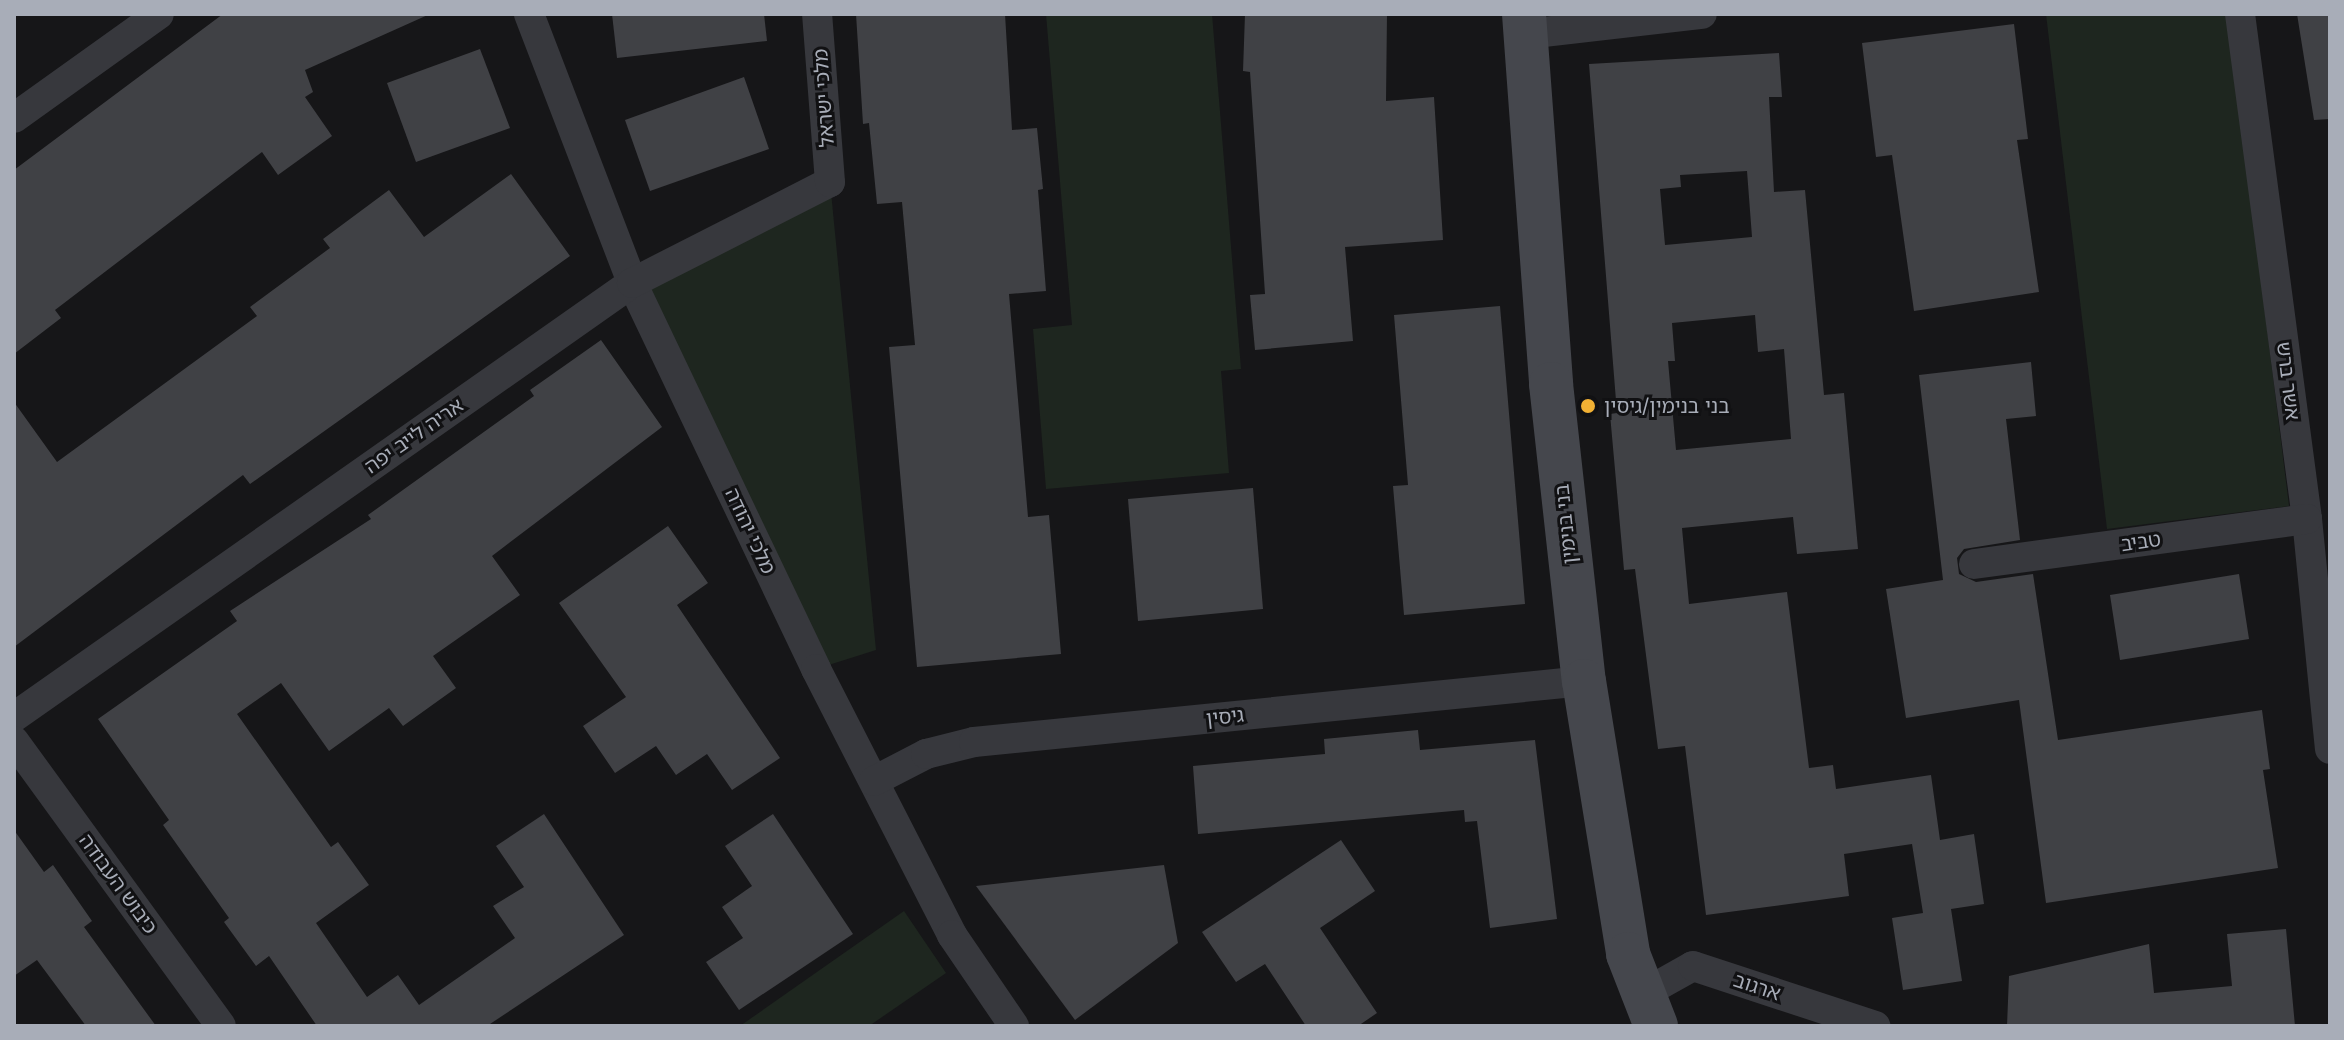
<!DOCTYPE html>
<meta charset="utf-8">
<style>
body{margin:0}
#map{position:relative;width:2344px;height:1040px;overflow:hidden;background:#161618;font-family:Inter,"Noto Sans Hebrew",sans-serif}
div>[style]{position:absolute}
.green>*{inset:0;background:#1e261f}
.building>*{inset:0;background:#404145}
.street>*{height:30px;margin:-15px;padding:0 15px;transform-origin:15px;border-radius:15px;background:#37383d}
.secondary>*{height:44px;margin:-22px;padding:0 22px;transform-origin:22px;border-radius:22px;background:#45474d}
.dots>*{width:22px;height:22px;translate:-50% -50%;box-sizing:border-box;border:4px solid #111113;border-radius:50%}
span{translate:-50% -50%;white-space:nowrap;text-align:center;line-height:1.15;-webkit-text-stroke:6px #111113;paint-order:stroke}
.street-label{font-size:20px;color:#a8adb8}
.poi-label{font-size:20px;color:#a8adb8}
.left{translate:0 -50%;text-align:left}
.frame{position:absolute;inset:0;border:16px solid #a8adb8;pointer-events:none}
</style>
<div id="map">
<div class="green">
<i style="clip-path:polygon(1046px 14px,1212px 14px,1241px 369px,1221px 371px,1229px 473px,1046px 489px,1033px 329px,1072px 325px)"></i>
<i style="clip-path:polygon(2046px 14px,2228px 14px,2289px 506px,2107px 529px)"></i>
<i style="clip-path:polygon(830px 182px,876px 650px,816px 669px,632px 283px)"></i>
<i style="clip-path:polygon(904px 911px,946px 973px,869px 1026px,740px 1026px)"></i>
</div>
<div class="building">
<i style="clip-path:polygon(223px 14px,430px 14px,305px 70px,313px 92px,305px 97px,332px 136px,278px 175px,262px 152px,55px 310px,61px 318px,14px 354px,14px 170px)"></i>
<i style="clip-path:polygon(612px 14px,764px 14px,767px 41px,617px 58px)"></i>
<i style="clip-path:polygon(856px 14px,1005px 14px,1012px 130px,1037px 128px,1043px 189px,1038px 190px,1046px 291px,1009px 294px,1028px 517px,1049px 515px,1061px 654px,917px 667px,889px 347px,915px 345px,902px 202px,877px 204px,869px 123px,863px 124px)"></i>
<i style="clip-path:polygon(1245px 14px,1387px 14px,1386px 101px,1434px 97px,1443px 240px,1345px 247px,1353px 341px,1255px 350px,1250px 295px,1265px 294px,1250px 72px,1243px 71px)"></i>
<i style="clip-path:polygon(2297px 14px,2330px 14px,2330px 119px,2314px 120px)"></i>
<i style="clip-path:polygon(2014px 24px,2028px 139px,2017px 140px,2039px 292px,1914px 311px,1892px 155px,1876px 157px,1862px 43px)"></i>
<i style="clip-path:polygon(480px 49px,510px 128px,416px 162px,387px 83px)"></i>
<i style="clip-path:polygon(evenodd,1779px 53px,1782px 97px,1769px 97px,1774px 192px,1805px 190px,1824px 395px,1844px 393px,1858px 549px,1797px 554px,1793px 517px,1682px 528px,1689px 604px,1787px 592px,1809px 768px,1833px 765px,1836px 789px,1931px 775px,1940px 840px,1974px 834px,1984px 904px,1951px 909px,1962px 981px,1903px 990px,1892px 918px,1923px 913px,1912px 844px,1844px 854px,1849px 896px,1706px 915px,1685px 746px,1658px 749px,1635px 569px,1624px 570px,1610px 414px,1617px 413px,1589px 64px,1779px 53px,1747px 171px,1752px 237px,1665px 245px,1660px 189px,1681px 187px,1680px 175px,1747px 171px,1779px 53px,1755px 315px,1758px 352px,1784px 349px,1791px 439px,1676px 450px,1668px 361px,1675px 361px,1672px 323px,1755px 315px)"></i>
<i style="clip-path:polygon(744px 77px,769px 149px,650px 191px,625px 120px)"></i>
<i style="clip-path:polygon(511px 174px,570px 256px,250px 484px,243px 475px,14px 647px,14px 402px,57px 462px,257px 316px,250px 307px,330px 248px,323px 239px,389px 190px,424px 237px)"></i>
<i style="clip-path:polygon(1500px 306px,1525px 604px,1404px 615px,1393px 486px,1408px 485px,1394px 315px)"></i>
<i style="clip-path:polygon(601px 340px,662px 427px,492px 556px,520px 595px,433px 656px,456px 688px,403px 726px,389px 708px,329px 751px,281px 683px,237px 714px,331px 847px,338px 842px,369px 885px,316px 923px,367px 997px,398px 975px,419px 1005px,515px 938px,493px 906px,524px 887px,496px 846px,544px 814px,624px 935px,487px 1026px,317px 1026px,269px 956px,256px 966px,224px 922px,229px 918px,163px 825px,169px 820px,98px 719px,237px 621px,230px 611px,371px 519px,368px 515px,534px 396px,530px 390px)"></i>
<i style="clip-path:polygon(2031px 362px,2036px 416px,2006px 419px,2020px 540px,1964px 549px,1957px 558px,1959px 574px,1976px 582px,2033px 574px,2058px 740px,2262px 710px,2270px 769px,2263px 770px,2278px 868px,2046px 903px,2019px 700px,1906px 718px,1886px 589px,1943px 580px,1919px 375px)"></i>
<i style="clip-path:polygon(1253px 488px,1263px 609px,1138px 621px,1128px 499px)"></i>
<i style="clip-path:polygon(668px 526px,708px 583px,677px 605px,780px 758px,732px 790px,707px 754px,676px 775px,656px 746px,615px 773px,583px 726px,626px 697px,559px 603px)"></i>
<i style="clip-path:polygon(2239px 574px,2249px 639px,2120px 660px,2110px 595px)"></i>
<i style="clip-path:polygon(1418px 730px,1420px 750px,1535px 740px,1557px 919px,1490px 928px,1477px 821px,1465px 822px,1464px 810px,1198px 834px,1193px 766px,1325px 754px,1324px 739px)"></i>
<i style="clip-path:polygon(773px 814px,853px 934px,739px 1010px,706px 962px,743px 938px,722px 907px,752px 886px,725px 846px)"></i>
<i style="clip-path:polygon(14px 830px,44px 872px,53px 865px,92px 921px,84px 927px,156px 1026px,86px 1026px,37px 960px,14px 976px)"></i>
<i style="clip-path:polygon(1341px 840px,1375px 891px,1320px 928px,1377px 1013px,1358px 1026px,1306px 1026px,1265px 964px,1236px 982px,1202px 932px)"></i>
<i style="clip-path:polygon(1164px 865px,1178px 943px,1075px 1020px,976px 886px)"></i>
<i style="clip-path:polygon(2286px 929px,2295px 1026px,2007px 1026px,2009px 976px,2149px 944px,2154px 993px,2232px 986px,2227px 934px)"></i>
</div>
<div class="street">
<i style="left:529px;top:14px;width:288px;rotate:69deg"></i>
<i style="left:632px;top:283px;width:428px;rotate:64.5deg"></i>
<i style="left:816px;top:669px;width:299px;rotate:62.9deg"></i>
<i style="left:952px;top:935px;width:110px;rotate:55.7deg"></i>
<i style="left:2240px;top:14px;width:509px;rotate:82.44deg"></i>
<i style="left:2307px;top:519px;width:231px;rotate:84.3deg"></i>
<i style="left:1526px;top:34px;width:177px;rotate:-6.5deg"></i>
<i style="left:14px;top:118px;width:178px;rotate:-35.6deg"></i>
<i style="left:1974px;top:564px;width:336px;rotate:-7.7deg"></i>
<i style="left:14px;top:717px;width:755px;rotate:-35.08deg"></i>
<i style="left:632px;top:283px;width:222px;rotate:-27deg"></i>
<i style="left:830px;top:182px;width:169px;rotate:-94.4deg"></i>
<i style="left:14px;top:741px;width:352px;rotate:54deg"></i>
<i style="left:874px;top:781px;width:59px;rotate:-27.4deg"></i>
<i style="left:926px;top:754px;width:49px;rotate:-14deg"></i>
<i style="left:974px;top:742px;width:613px;rotate:-5.71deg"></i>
<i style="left:1643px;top:994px;width:57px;rotate:-29.2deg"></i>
<i style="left:1693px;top:966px;width:192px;rotate:18.2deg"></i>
</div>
<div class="secondary">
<i style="left:1524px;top:14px;width:371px;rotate:85.8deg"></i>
<i style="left:1551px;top:384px;width:299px;rotate:83.7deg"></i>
<i style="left:1584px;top:681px;width:277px;rotate:80.8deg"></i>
<i style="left:1628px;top:954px;width:77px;rotate:68.7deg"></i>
</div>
<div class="dots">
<i style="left:1588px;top:406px;background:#f2b134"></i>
</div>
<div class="street-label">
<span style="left:824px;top:98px;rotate:-94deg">מלכי ישראל</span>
<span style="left:2288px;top:381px;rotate:83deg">אשר ברש</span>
<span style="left:414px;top:436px;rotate:-35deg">אריה לייב יפה</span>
<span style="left:1566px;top:524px;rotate:-96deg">בני בנימין</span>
<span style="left:750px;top:531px;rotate:65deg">מלכי יהודה</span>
<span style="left:2141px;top:542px;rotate:-8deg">טביב</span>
<span style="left:1225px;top:717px;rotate:-6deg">גיסין</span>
<span style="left:118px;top:884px;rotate:54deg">כיבוש העבודה</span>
<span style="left:1757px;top:987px;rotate:18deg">ארגוב</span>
</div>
<div class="poi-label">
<span class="left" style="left:1604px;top:406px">בני בנימין/גיסין</span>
</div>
<div class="frame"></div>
</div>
